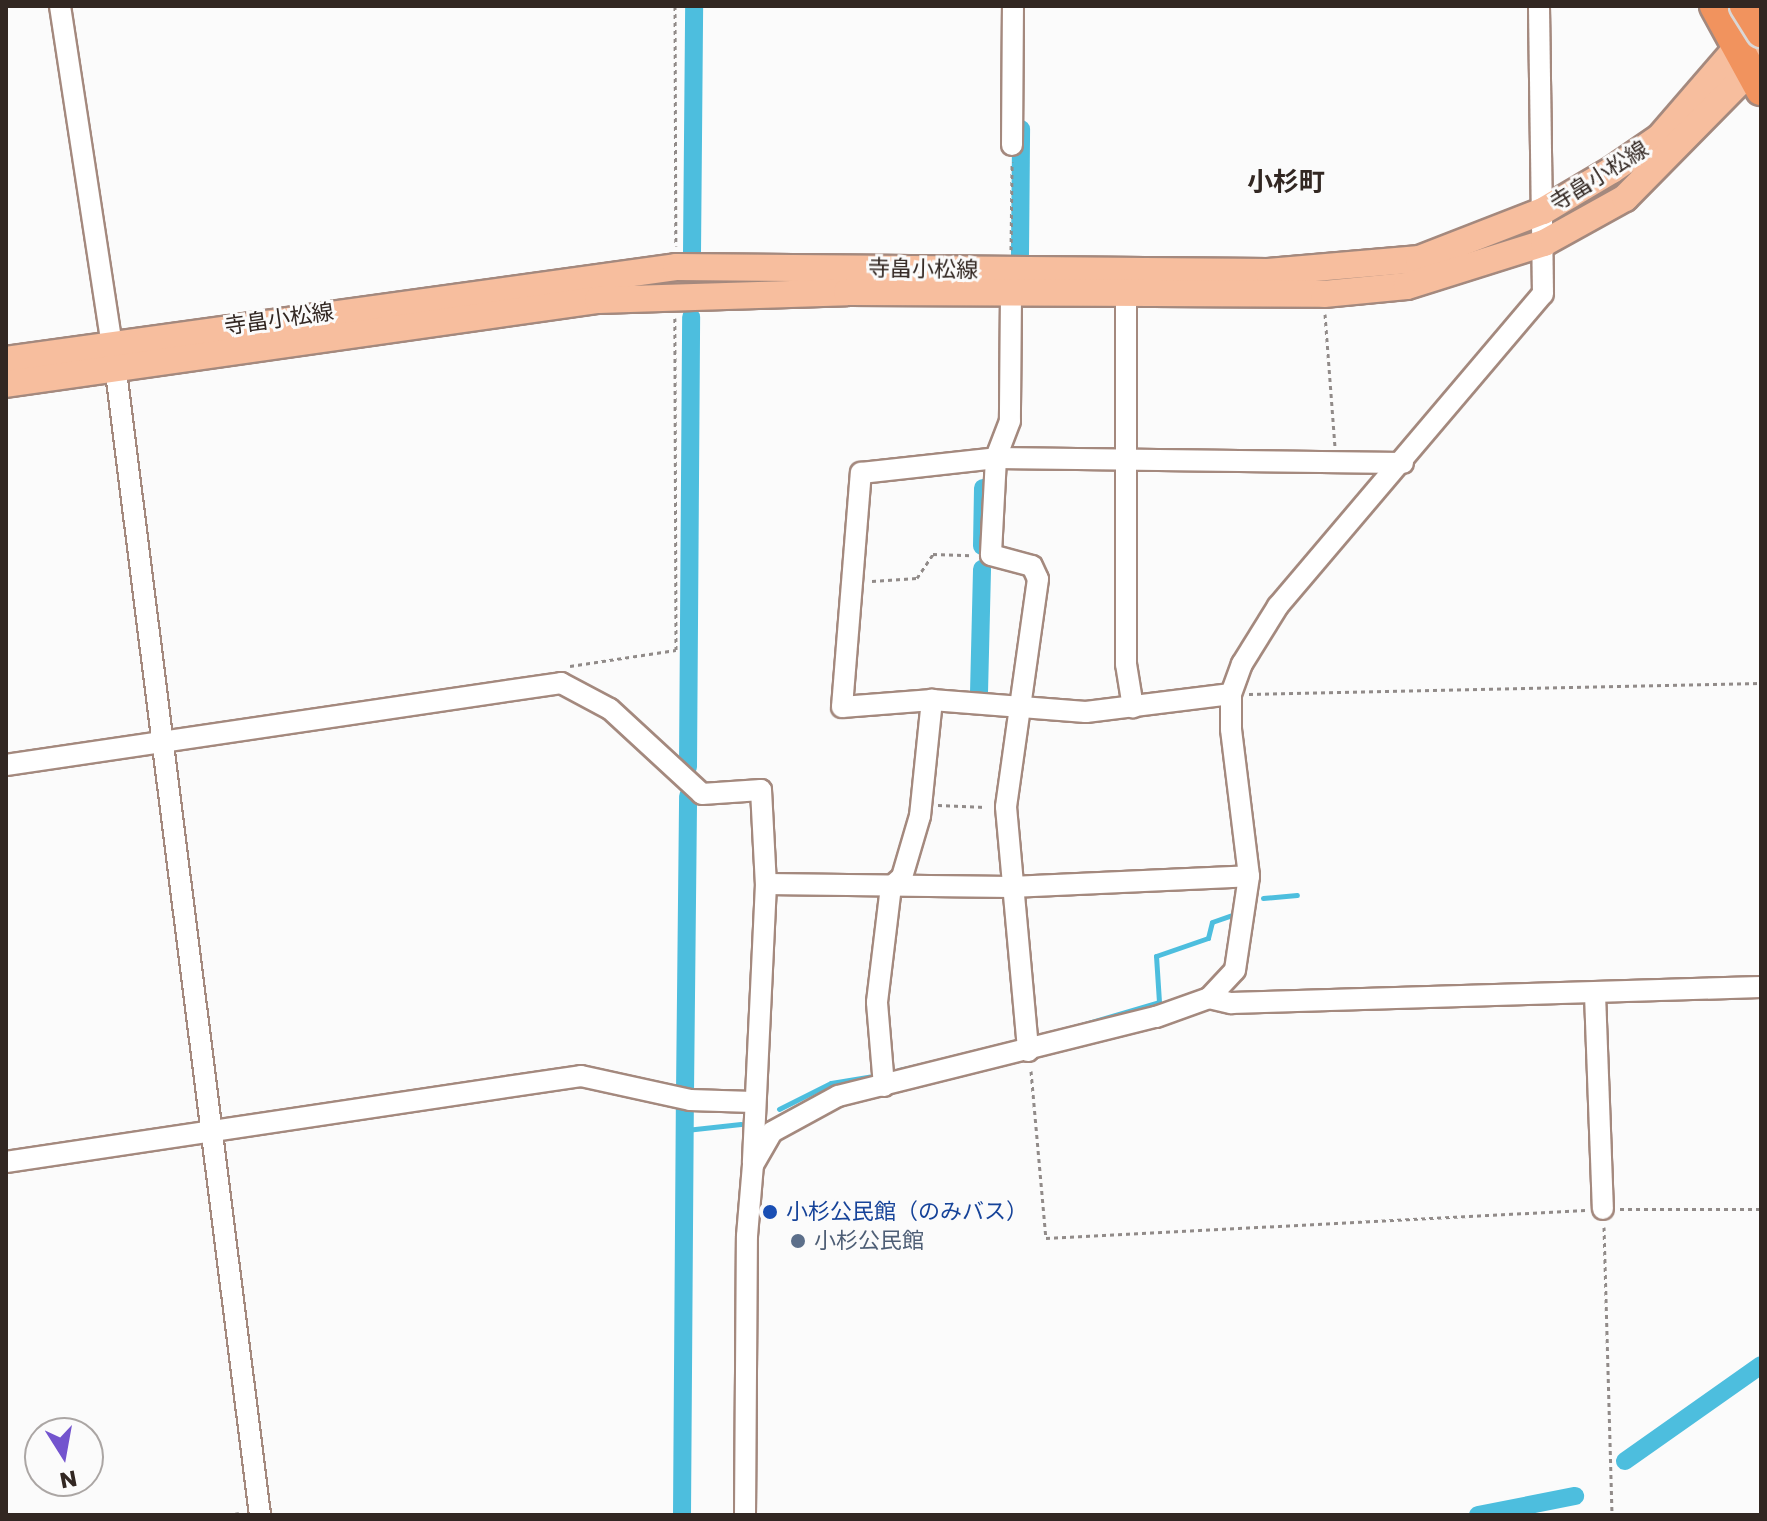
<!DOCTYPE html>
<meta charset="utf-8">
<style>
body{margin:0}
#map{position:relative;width:1767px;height:1521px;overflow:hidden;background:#fbfbfb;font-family:Poppins,"Noto Sans JP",sans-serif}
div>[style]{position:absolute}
.stream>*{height:5px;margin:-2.5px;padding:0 2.5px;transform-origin:2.5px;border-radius:2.5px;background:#4dbede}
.canal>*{height:18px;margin:-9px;padding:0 9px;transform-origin:9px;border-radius:9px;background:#4dbede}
.path>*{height:3px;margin-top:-1.5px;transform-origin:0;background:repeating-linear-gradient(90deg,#918b89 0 4px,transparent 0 8px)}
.roads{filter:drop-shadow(2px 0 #a4897e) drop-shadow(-2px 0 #a4897e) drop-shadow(0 2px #a4897e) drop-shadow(0 -2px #a4897e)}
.minor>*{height:20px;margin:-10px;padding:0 10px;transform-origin:10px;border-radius:10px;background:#fff}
.major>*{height:26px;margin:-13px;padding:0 13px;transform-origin:13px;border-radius:13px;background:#f7be9e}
.highway>*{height:30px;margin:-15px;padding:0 15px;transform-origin:15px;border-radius:15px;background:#f1935e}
.bridges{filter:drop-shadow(2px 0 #dad8d7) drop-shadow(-2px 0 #dad8d7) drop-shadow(0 2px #dad8d7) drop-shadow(0 -2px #dad8d7)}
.highway-bridge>*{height:30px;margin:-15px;padding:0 15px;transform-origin:15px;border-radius:15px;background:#f1935e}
.dots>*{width:22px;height:22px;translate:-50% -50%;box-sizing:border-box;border:4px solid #fbfbfb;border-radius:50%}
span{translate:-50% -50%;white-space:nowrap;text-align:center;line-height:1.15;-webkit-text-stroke:6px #fbfbfb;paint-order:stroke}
.street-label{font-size:22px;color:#322722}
.transit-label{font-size:22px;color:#164399}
.left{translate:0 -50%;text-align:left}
.service-label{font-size:22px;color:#4e5e75}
.quarter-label{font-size:26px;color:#322722;font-weight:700}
.frame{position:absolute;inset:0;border:8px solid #322722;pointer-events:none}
.north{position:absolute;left:24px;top:1417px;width:80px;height:80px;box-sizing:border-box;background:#fbfbfb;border:2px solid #aba6a4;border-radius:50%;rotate:169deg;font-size:22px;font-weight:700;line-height:32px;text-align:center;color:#322722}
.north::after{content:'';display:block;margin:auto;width:28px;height:36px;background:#7354ce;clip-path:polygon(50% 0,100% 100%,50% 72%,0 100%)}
</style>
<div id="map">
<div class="stream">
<i style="left:1263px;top:898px;width:34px;rotate:-5deg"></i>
<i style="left:1061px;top:1031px;width:102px;rotate:-16.5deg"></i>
<i style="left:1159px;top:1002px;width:46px;rotate:-93.7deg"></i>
<i style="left:1156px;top:956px;width:55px;rotate:-19.1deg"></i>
<i style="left:1208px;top:938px;width:16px;rotate:-76deg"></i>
<i style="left:1212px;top:922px;width:21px;rotate:-19deg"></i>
<i style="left:899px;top:1070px;width:23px;rotate:-13deg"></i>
<i style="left:779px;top:1109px;width:58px;rotate:-26.6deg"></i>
<i style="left:831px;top:1083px;width:43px;rotate:-9.5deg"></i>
<i style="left:686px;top:1130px;width:55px;rotate:-6.2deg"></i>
</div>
<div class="canal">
<i style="left:692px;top:253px;width:247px;rotate:-89.5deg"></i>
<i style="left:1020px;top:254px;width:125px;rotate:-89.5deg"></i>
<i style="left:982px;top:546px;width:58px;rotate:-89deg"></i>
<i style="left:979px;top:693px;width:124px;rotate:-88.6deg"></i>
<i style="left:688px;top:767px;width:450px;rotate:-89.6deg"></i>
<i style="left:685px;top:1092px;width:296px;rotate:-89.4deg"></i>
<i style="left:1625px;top:1461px;width:166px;rotate:-35.2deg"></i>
<i style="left:682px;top:1515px;width:406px;rotate:-89.6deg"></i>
<i style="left:1478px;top:1515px;width:99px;rotate:-11.1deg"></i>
</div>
<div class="path">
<i style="left:675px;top:6px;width:240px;rotate:89.8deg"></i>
<i style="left:1011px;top:250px;width:88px;rotate:-89.3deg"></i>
<i style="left:1325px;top:314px;width:132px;rotate:85.7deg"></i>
<i style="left:872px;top:581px;width:45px;rotate:-3.8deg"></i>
<i style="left:917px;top:578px;width:29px;rotate:-56deg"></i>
<i style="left:933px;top:554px;width:38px;rotate:2deg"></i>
<i style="left:570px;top:666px;width:107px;rotate:-8.6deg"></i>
<i style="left:676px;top:650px;width:332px;rotate:-90.2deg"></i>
<i style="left:1249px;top:694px;width:512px;rotate:-1.23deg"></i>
<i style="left:938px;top:805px;width:48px;rotate:2.4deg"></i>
<i style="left:1031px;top:1071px;width:168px;rotate:84.9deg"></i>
<i style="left:1046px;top:1238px;width:540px;rotate:-2.97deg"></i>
<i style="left:1620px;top:1209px;width:141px"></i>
<i style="left:1604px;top:1227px;width:288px;rotate:88.4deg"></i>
<i style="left:227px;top:1515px;width:12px;rotate:-9deg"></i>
</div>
<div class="roads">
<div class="minor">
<i style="left:60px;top:6px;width:362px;rotate:81.3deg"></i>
<i style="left:115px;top:364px;width:1160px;rotate:82.82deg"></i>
<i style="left:1012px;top:145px;width:139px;rotate:-89.6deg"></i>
<i style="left:1011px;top:294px;width:127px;rotate:90.5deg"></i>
<i style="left:1010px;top:421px;width:40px;rotate:111deg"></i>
<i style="left:996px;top:458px;width:97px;rotate:93deg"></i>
<i style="left:991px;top:555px;width:42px;rotate:15deg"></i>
<i style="left:1032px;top:566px;width:14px;rotate:65deg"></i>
<i style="left:1038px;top:579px;width:230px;rotate:98deg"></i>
<i style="left:1006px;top:807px;width:245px;rotate:84.8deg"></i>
<i style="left:1126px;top:294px;width:370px;rotate:90deg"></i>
<i style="left:1126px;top:664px;width:44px;rotate:80.8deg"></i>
<i style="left:932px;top:700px;width:154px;rotate:4.5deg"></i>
<i style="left:1086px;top:712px;width:146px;rotate:-7.1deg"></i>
<i style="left:6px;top:765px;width:561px;rotate:-8.4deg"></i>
<i style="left:561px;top:683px;width:55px;rotate:28deg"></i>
<i style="left:610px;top:709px;width:125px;rotate:42.7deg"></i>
<i style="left:702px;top:794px;width:59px;rotate:-3.9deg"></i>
<i style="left:761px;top:790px;width:94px;rotate:87deg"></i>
<i style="left:766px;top:884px;width:279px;rotate:92.7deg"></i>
<i style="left:766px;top:884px;width:245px;rotate:0.7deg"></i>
<i style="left:1011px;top:887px;width:238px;rotate:-2.6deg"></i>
<i style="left:1595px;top:994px;width:215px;rotate:87.9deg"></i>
<i style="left:1209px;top:998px;width:23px;rotate:13deg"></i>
<i style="left:1231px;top:1003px;width:530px;rotate:-1.73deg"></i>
<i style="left:884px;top:1086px;width:84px;rotate:-94.8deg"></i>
<i style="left:877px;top:1002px;width:116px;rotate:-83.1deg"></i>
<i style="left:891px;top:887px;width:15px;rotate:-42deg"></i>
<i style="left:902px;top:877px;width:64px;rotate:-73.6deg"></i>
<i style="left:920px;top:816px;width:117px;rotate:-84.1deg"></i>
<i style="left:932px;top:700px;width:90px;rotate:175.6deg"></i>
<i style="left:842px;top:707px;width:235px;rotate:-85.4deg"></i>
<i style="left:861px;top:473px;width:136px;rotate:-6.3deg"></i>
<i style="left:996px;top:458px;width:407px;rotate:0.7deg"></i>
<i style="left:6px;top:1162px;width:581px;rotate:-8.51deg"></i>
<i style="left:581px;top:1076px;width:112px;rotate:12.4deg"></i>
<i style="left:690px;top:1100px;width:63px;rotate:1.8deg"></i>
<i style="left:745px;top:1515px;width:279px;rotate:-89.6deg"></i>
<i style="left:747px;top:1236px;width:71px;rotate:-85.2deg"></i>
<i style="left:753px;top:1165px;width:38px;rotate:-60deg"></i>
<i style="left:772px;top:1132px;width:75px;rotate:-28.6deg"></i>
<i style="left:838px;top:1096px;width:328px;rotate:-14deg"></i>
<i style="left:1156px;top:1017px;width:56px;rotate:-19.7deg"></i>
<i style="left:1209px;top:998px;width:38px;rotate:-47deg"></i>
<i style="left:1235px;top:970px;width:95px;rotate:-81.5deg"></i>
<i style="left:1249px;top:876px;width:148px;rotate:-97deg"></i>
<i style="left:1231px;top:729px;width:35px;rotate:-90deg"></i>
<i style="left:1231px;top:694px;width:32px;rotate:-70deg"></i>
<i style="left:1242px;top:664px;width:68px;rotate:-58.2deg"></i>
<i style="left:1278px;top:606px;width:409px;rotate:-49.7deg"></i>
<i style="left:1543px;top:294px;width:288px;rotate:-90.8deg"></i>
</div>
<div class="major">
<i style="left:6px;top:360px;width:676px;rotate:-7.9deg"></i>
<i style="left:676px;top:267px;width:592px;rotate:0.48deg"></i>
<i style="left:1268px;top:272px;width:152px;rotate:-4.9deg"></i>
<i style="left:1419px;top:259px;width:133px;rotate:-21.2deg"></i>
<i style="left:1543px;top:211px;width:80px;rotate:-30.7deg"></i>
<i style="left:1612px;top:170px;width:58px;rotate:-34.5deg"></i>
<i style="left:1660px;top:137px;width:136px;rotate:-49.2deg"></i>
<i style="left:6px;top:384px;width:598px;rotate:-8.08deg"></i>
<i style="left:598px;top:300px;width:249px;rotate:-1.8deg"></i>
<i style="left:847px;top:292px;width:477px;rotate:0.2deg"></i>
<i style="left:1324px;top:294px;width:83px;rotate:-5.5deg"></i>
<i style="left:1407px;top:286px;width:144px;rotate:-17.4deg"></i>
<i style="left:1544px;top:243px;width:93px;rotate:-29.1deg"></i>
<i style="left:1625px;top:198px;width:194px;rotate:-45.4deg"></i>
</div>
<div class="highway">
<i style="left:1715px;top:6px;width:96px;rotate:61.3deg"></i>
</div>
</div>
<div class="bridges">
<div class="highway-bridge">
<i style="left:1745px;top:6px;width:31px;rotate:58deg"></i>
</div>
</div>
<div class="dots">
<i style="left:770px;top:1212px;background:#1a4fb4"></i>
<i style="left:798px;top:1241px;background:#5c6f8a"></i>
</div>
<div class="street-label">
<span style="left:1599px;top:176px;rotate:-32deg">寺畠小松線</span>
<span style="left:923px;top:269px;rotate:1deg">寺畠小松線</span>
<span style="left:279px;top:319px;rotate:-8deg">寺畠小松線</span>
</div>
<div class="transit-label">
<span class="left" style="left:786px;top:1212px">小杉公民館（のみバス）</span>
</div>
<div class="service-label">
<span class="left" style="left:814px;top:1241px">小杉公民館</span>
</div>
<div class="quarter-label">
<span style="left:1286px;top:183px">小杉町</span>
</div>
<div class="frame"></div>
<div class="north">N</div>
</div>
